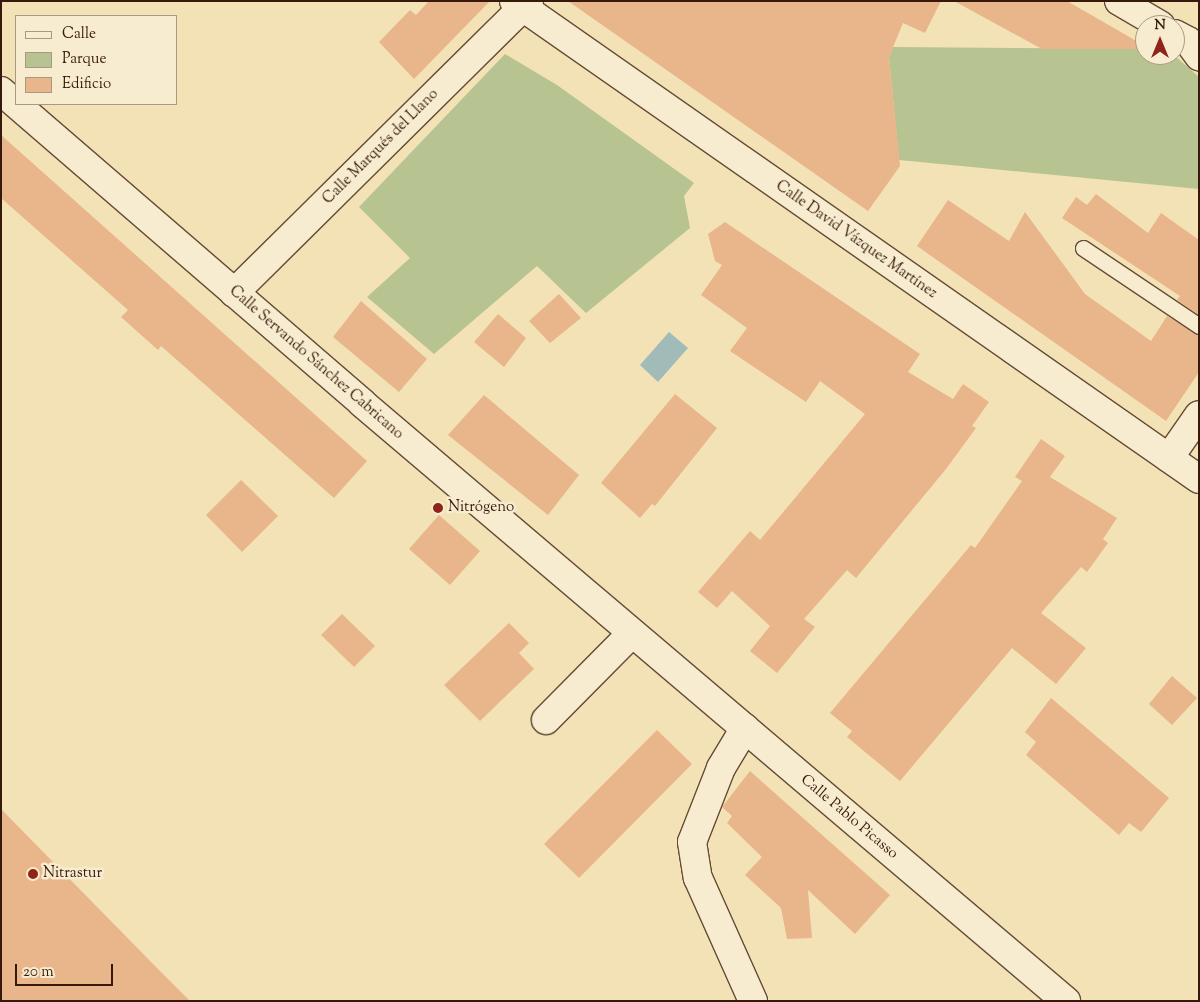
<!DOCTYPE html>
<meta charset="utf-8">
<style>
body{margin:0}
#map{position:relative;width:1200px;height:1002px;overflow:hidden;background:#f3e2b6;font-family:"Sorts Mill Goudy",serif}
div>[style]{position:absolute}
.green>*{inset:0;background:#b7c491}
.water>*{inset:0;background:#a0bbb8}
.building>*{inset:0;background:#e9b58b}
.roads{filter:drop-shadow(1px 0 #664b36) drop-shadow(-1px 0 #664b36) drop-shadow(0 1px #664b36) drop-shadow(0 -1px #664b36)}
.service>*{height:15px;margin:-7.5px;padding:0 7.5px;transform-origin:7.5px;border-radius:7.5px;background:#f7ecd0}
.minor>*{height:28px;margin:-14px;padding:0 14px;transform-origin:14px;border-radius:14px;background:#f7ecd0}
.tertiary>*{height:28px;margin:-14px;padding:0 14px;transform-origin:14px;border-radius:14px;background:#f7ecd0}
.dots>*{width:14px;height:14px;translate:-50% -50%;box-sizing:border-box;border:2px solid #f7ecd0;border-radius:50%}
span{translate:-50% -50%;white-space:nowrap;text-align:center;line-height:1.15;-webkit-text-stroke:5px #f7ecd0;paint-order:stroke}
.street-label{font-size:15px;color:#37190c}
.poi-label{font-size:15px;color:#37190c}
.left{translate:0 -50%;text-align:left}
.frame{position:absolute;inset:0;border:2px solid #37190c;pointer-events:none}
.legend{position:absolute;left:15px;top:15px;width:162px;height:90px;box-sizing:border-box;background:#f7ecd0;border:1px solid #aa9882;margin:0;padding:6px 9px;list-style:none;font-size:15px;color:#37190c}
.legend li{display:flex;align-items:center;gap:10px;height:25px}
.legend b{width:25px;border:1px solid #aa9882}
.north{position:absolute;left:1135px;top:15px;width:50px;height:50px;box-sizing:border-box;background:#f7ecd0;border:1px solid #aa9882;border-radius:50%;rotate:0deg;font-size:14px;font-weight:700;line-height:20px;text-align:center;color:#37190c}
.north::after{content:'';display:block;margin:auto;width:18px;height:22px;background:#8f2418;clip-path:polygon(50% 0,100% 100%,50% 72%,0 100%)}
.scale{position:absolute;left:15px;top:964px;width:98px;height:22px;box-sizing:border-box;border:2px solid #37190c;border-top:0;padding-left:6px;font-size:15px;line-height:18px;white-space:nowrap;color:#37190c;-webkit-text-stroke:4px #f7ecd0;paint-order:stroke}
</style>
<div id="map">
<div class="green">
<i style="clip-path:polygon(893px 47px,1145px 49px,1145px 55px,1174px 55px,1199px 77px,1199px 189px,899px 160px,889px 57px)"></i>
<i style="clip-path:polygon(505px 54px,557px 85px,694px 183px,684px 196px,690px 228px,586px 313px,537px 266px,434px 354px,367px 297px,410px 258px,359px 207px)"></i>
</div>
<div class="water">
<i style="clip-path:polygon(669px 332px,688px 348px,658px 382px,640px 365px)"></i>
</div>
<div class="building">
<i style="clip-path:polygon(429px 1px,490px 1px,414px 79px,379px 42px,410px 10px,416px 15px)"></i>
<i style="clip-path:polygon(568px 1px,941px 1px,925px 33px,903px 23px,889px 57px,900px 166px,868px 211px)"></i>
<i style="clip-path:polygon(954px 1px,1067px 1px,1145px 46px,1145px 49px,1042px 49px)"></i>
<i style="clip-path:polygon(1px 135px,367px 461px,334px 498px,161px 346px,158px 350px,121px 317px,128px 310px,1px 198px)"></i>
<i style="clip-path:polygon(1096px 194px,1148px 233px,1161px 213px,1199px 240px,1199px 315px,1177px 300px,1180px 296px,1062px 218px,1076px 197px,1087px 205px)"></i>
<i style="clip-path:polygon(948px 200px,1009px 241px,1025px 212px,1085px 294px,1151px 341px,1167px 316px,1199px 335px,1199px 372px,1166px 421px,917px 246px)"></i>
<i style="clip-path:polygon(725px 222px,920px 354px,908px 372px,953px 399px,963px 384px,989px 402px,972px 426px,976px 428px,946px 469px,856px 578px,847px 570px,804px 619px,815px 627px,777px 673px,750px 651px,770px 626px,732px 591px,717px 608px,698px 592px,750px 531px,760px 540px,865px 414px,820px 381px,806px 402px,730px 351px,747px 328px,701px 295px,722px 265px,715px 261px,708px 234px)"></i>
<i style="clip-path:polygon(559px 294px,581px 318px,550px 343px,529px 321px)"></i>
<i style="clip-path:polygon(361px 301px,427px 359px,399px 392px,333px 337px)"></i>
<i style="clip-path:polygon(498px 314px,526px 338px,504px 367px,474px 342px)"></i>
<i style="clip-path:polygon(675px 394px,717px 428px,655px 506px,652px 504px,640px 518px,601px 483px)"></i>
<i style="clip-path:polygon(484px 395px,579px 475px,548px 515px,448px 435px)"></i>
<i style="clip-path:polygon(1041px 439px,1065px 456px,1050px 477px,1117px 518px,1103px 539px,1108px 543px,1087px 572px,1081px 567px,1041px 613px,1086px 648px,1056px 684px,1012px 648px,900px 781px,847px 737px,852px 731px,830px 713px,971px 545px,975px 548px,1022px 481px,1015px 477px)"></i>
<i style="clip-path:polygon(241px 480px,278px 516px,242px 552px,206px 515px)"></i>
<i style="clip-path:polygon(439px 515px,480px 551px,450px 585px,409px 549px)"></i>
<i style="clip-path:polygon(342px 614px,375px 646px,354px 667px,321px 635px)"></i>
<i style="clip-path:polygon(509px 623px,529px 643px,519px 653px,534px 669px,480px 721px,444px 685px)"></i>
<i style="clip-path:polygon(1172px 676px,1197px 698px,1172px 725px,1149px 704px)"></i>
<i style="clip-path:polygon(1051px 698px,1169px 798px,1141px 832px,1129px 823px,1119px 835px,1026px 755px,1036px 742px,1025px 732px)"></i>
<i style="clip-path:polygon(657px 730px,692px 764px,579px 878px,544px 844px)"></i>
<i style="clip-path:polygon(750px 771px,890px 895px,855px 934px,808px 890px,812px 938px,787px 939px,781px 908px,745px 875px,762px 857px,727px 823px,732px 816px,722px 807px)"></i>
<i style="clip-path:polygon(1px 809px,158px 969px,190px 1001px,1px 1001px)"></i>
</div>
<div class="roads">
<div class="service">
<i style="left:1083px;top:248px;width:140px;rotate:33.9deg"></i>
</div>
<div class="minor">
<i style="left:514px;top:1px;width:835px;rotate:34.91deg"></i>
<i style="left:1119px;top:1px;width:48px;rotate:30.3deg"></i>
<i style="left:1175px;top:34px;width:15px;rotate:28deg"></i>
<i style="left:1188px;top:41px;width:19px;rotate:54deg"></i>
<i style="left:234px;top:293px;width:415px;rotate:-44.7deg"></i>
<i style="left:1169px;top:458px;width:52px;rotate:-55.1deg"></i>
<i style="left:546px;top:720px;width:122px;rotate:-45.3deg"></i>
<i style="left:745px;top:728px;width:47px;rotate:121deg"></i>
<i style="left:721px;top:768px;width:79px;rotate:111.4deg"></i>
<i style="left:692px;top:842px;width:36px;rotate:81deg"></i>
<i style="left:698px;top:878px;width:135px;rotate:65.9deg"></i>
</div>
<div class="tertiary">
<i style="left:1px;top:91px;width:477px;rotate:40.8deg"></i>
<i style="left:362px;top:403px;width:924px;rotate:40.35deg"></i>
</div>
</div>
<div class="dots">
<i style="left:438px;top:508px;background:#8f2418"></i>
<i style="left:33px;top:874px;background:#8f2418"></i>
</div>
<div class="street-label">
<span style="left:381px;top:147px;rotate:-45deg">Calle Marqués del Llano</span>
<span style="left:856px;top:240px;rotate:35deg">Calle David Vázquez Martínez</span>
<span style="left:316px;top:363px;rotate:41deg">Calle Servando Sánchez Cabricano</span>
<span style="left:849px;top:817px;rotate:40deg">Calle Pablo Picasso</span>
</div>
<div class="poi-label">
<span class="left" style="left:448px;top:508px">Nitrógeno</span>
<span class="left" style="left:43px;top:874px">Nitrastur</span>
</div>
<div class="frame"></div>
<ul class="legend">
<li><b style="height:6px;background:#f7ecd0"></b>Calle</li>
<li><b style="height:14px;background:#b7c491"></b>Parque</li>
<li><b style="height:14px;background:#e9b58b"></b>Edificio</li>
</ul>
<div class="north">N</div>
<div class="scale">20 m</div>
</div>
